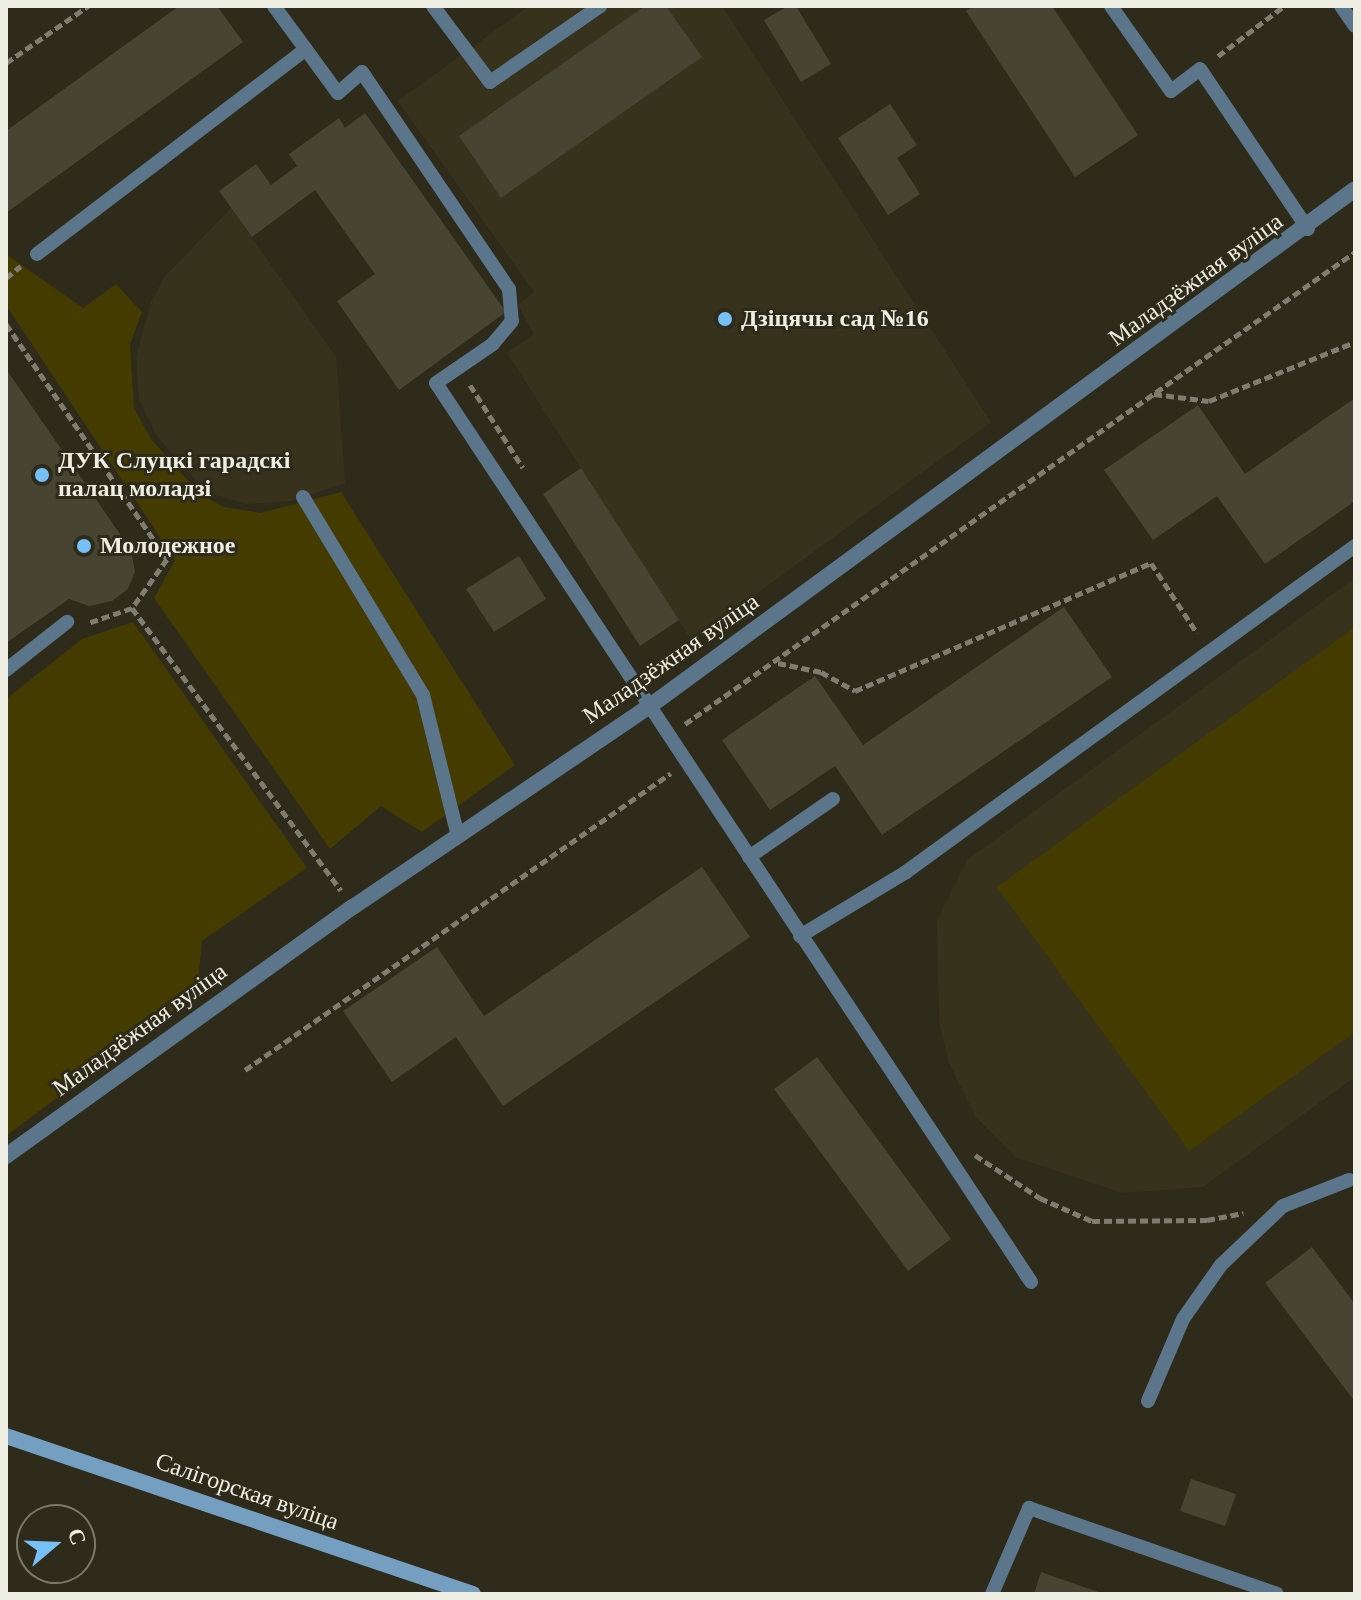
<!DOCTYPE html>
<meta charset="utf-8">
<style>
body{margin:0}
#map{position:relative;width:1361px;height:1600px;overflow:hidden;background:#2e2b1a;font-family:"Times New Roman",serif}
div>[style]{position:absolute}
.built>*{inset:0;background:#37321b}
.green>*{inset:0;background:#443b00}
.building>*{inset:0;background:#474432}
.path>*{height:5px;margin-top:-2.5px;transform-origin:0;background:repeating-linear-gradient(90deg,#7f7d6f 0 8px,transparent 0 12px)}
.lane>*{height:14px;margin:-7px;padding:0 7px;transform-origin:7px;border-radius:7px;background:#5b758a}
.street>*{height:16px;margin:-8px;padding:0 8px;transform-origin:8px;border-radius:8px;background:#5b758a}
.secondary>*{height:16px;margin:-8px;padding:0 8px;transform-origin:8px;border-radius:8px;background:#759fc0}
.dots>*{width:22px;height:22px;translate:-50% -50%;box-sizing:border-box;border:4px solid #2e2b1a;border-radius:50%}
span{translate:-50% -50%;white-space:nowrap;text-align:center;line-height:1.15;-webkit-text-stroke:6px #2e2b1a;paint-order:stroke}
.street-label{font-size:24px;color:#efeee3}
.poi-label{font-size:24px;color:#efeee3;font-weight:700}
.left{translate:0 -50%;text-align:left}
.frame{position:absolute;inset:0;border:8px solid #efeee3;pointer-events:none}
.north{position:absolute;left:16px;top:1504px;width:80px;height:80px;box-sizing:border-box;background:#2e2b1a;border:2px solid #7b796a;border-radius:50%;rotate:71deg;font-size:22px;font-weight:700;line-height:32px;text-align:center;color:#efeee3}
.north::after{content:'';display:block;margin:auto;width:28px;height:36px;background:#77c0f7;clip-path:polygon(50% 0,100% 100%,50% 72%,0 100%)}
</style>
<div id="map">
<div class="built">
<i style="clip-path:polygon(529px 6px,722px 6px,991px 422px,692px 641px,507px 353px,534px 334px,518px 305px,534px 292px,398px 101px)"></i>
<i style="clip-path:polygon(231px 208px,336px 357px,345px 483px,291px 501px,247px 504px,208px 493px,158px 438px,139px 400px,136px 357px,151px 302px,165px 276px)"></i>
<i style="clip-path:polygon(1355px 578px,1355px 1077px,1203px 1187px,1123px 1193px,1015px 1157px,975px 1116px,949px 1063px,939px 1021px,937px 920px,967px 860px)"></i>
</div>
<div class="green">
<i style="clip-path:polygon(6px 254px,83px 308px,116px 284px,142px 312px,130px 344px,134px 408px,151px 439px,200px 494px,224px 507px,260px 513px,341px 492px,515px 765px,422px 832px,381px 806px,330px 849px,154px 598px,175px 560px,6px 305px)"></i>
<i style="clip-path:polygon(133px 622px,307px 868px,202px 941px,197px 993px,6px 1136px,6px 699px,82px 639px)"></i>
<i style="clip-path:polygon(1355px 627px,1355px 1032px,1189px 1151px,997px 887px)"></i>
</div>
<div class="building">
<i style="clip-path:polygon(179px 6px,217px 6px,243px 42px,6px 213px,6px 131px)"></i>
<i style="clip-path:polygon(645px 6px,666px 6px,702px 57px,501px 198px,459px 136px)"></i>
<i style="clip-path:polygon(788px 6px,796px 6px,831px 64px,801px 82px,764px 20px)"></i>
<i style="clip-path:polygon(974px 6px,1052px 6px,1138px 135px,1075px 177px,966px 11px)"></i>
<i style="clip-path:polygon(890px 104px,917px 145px,897px 158px,920px 194px,888px 215px,838px 138px)"></i>
<i style="clip-path:polygon(365px 113px,506px 312px,399px 390px,337px 301px,375px 274px,315px 190px,252px 237px,219px 191px,256px 164px,271px 185px,297px 166px,289px 154px,339px 118px,345px 128px)"></i>
<i style="clip-path:polygon(6px 369px,131px 550px,135px 572px,128px 589px,112px 601px,89px 606px,69px 599px,6px 643px)"></i>
<i style="clip-path:polygon(1355px 398px,1355px 501px,1265px 564px,1217px 496px,1153px 540px,1104px 470px,1198px 405px,1245px 474px)"></i>
<i style="clip-path:polygon(581px 468px,679px 620px,640px 646px,543px 494px)"></i>
<i style="clip-path:polygon(519px 556px,546px 599px,494px 632px,466px 589px)"></i>
<i style="clip-path:polygon(1064px 607px,1112px 677px,882px 835px,835px 766px,770px 810px,722px 740px,815px 676px,863px 745px)"></i>
<i style="clip-path:polygon(702px 867px,750px 937px,503px 1106px,456px 1037px,392px 1082px,343px 1011px,437px 947px,484px 1016px)"></i>
<i style="clip-path:polygon(817px 1057px,951px 1239px,908px 1271px,774px 1089px)"></i>
<i style="clip-path:polygon(1312px 1247px,1355px 1304px,1355px 1402px,1265px 1283px)"></i>
<i style="clip-path:polygon(1191px 1479px,1236px 1494px,1225px 1526px,1180px 1511px)"></i>
<i style="clip-path:polygon(1041px 1572px,1104px 1594px,1034px 1594px)"></i>
</div>
<div class="path">
<i style="left:1218px;top:56px;width:83px;rotate:-37.1deg"></i>
<i style="left:6px;top:63px;width:100px;rotate:-34.8deg"></i>
<i style="left:6px;top:278px;width:19px;rotate:-39deg"></i>
<i style="left:6px;top:324px;width:285px;rotate:55.6deg"></i>
<i style="left:167px;top:559px;width:60px;rotate:125.5deg"></i>
<i style="left:132px;top:608px;width:46px;rotate:161.2deg"></i>
<i style="left:470px;top:385px;width:98px;rotate:57.4deg"></i>
<i style="left:1154px;top:394px;width:55px;rotate:7.3deg"></i>
<i style="left:1209px;top:401px;width:157px;rotate:-22deg"></i>
<i style="left:132px;top:608px;width:351px;rotate:53.5deg"></i>
<i style="left:778px;top:663px;width:44px;rotate:11.8deg"></i>
<i style="left:821px;top:672px;width:39px;rotate:29deg"></i>
<i style="left:855px;top:691px;width:322px;rotate:-23.4deg"></i>
<i style="left:1151px;top:563px;width:84px;rotate:56.7deg"></i>
<i style="left:685px;top:724px;width:820px;rotate:-35.16deg"></i>
<i style="left:245px;top:1070px;width:519px;rotate:-34.88deg"></i>
<i style="left:975px;top:1155px;width:78px;rotate:33.5deg"></i>
<i style="left:1040px;top:1198px;width:57px;rotate:23.9deg"></i>
<i style="left:1092px;top:1221px;width:115px;rotate:-0.5deg"></i>
<i style="left:1207px;top:1220px;width:37px;rotate:-11deg"></i>
</div>
<div class="lane">
<i style="left:274px;top:6px;width:108px;rotate:53.7deg"></i>
<i style="left:338px;top:93px;width:32px;rotate:-41deg"></i>
<i style="left:362px;top:72px;width:262px;rotate:55.9deg"></i>
<i style="left:509px;top:289px;width:32px;rotate:85deg"></i>
<i style="left:512px;top:321px;width:30px;rotate:130deg"></i>
<i style="left:493px;top:344px;width:69px;rotate:145.6deg"></i>
<i style="left:436px;top:383px;width:1078px;rotate:56.5deg"></i>
<i style="left:433px;top:6px;width:95px;rotate:53.1deg"></i>
<i style="left:490px;top:82px;width:134px;rotate:-34.6deg"></i>
<i style="left:1111px;top:6px;width:104px;rotate:54.8deg"></i>
<i style="left:1171px;top:91px;width:36px;rotate:-37deg"></i>
<i style="left:1200px;top:69px;width:193px;rotate:56deg"></i>
<i style="left:1341px;top:6px;width:24px;rotate:55deg"></i>
<i style="left:37px;top:254px;width:338px;rotate:-37.3deg"></i>
<i style="left:303px;top:497px;width:232px;rotate:58.8deg"></i>
<i style="left:423px;top:695px;width:145px;rotate:76.1deg"></i>
<i style="left:6px;top:670px;width:78px;rotate:-38.2deg"></i>
<i style="left:749px;top:857px;width:102px;rotate:-34.6deg"></i>
<i style="left:800px;top:936px;width:124px;rotate:-31.1deg"></i>
<i style="left:906px;top:872px;width:555px;rotate:-35.98deg"></i>
<i style="left:1148px;top:1401px;width:89px;rotate:-66.9deg"></i>
<i style="left:1183px;top:1319px;width:66px;rotate:-54.9deg"></i>
<i style="left:1221px;top:1265px;width:86px;rotate:-43.6deg"></i>
<i style="left:1283px;top:1206px;width:71px;rotate:-21.5deg"></i>
<i style="left:992px;top:1594px;width:94px;rotate:-66.7deg"></i>
<i style="left:1029px;top:1508px;width:262px;rotate:19.1deg"></i>
</div>
<div class="street">
<i style="left:6px;top:1156px;width:427px;rotate:-35.7deg"></i>
<i style="left:353px;top:907px;width:359px;rotate:-34.1deg"></i>
<i style="left:650px;top:706px;width:874px;rotate:-36.25deg"></i>
</div>
<div class="secondary">
<i style="left:6px;top:1436px;width:493px;rotate:18.7deg"></i>
</div>
<div class="dots">
<i style="left:725px;top:319px;background:#77c0f7"></i>
<i style="left:42px;top:475px;background:#77c0f7"></i>
<i style="left:84px;top:546px;background:#77c0f7"></i>
</div>
<div class="street-label">
<span style="left:1196px;top:280px;rotate:-36deg">Маладзёжная вуліца</span>
<span style="left:671px;top:659px;rotate:-35deg">Маладзёжная вуліца</span>
<span style="left:140px;top:1030px;rotate:-36deg">Маладзёжная вуліца</span>
<span style="left:247px;top:1492px;rotate:19deg">Салігорская вуліца</span>
</div>
<div class="poi-label">
<span class="left" style="left:741px;top:319px">Дзіцячы сад №16</span>
<span class="left" style="left:58px;top:475px">ДУК Слуцкі гарадскі<br>палац моладзі</span>
<span class="left" style="left:100px;top:546px">Молодежное</span>
</div>
<div class="frame"></div>
<div class="north">С</div>
</div>
